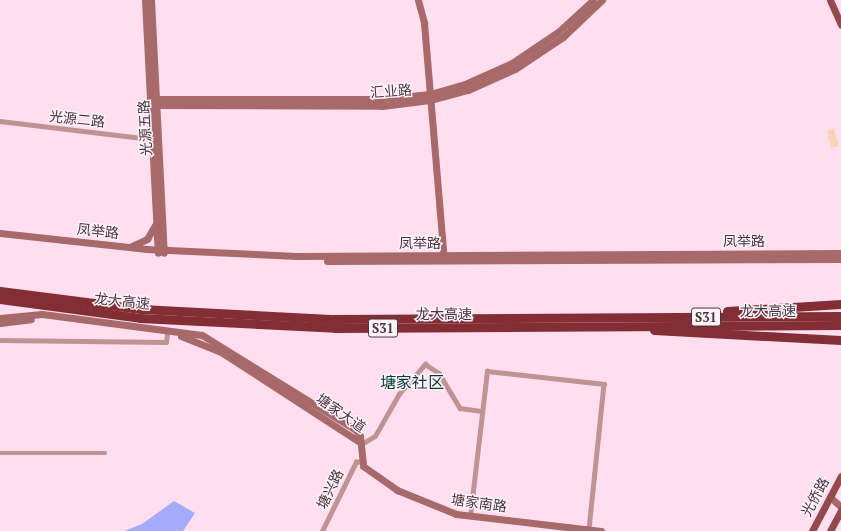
<!DOCTYPE html>
<meta charset="utf-8">
<style>
body{margin:0}
#map{position:relative;width:841px;height:531px;overflow:hidden;background:#ffdeef;font-family:"PT Serif","Noto Sans SC",serif}
div>[style]{position:absolute}
.green>*{inset:0;background:#fdd1b8}
.water>*{inset:0;background:#a4abfd}
.street>*{height:4.5px;margin:-2.25px;padding:0 2.25px;transform-origin:2.25px;border-radius:2.25px;background:#bf9393}
.secondary>*{height:7px;margin:-3.5px;padding:0 3.5px;transform-origin:3.5px;border-radius:3.5px;background:#a7696a}
.primary>*{height:7px;margin:-3.5px;padding:0 3.5px;transform-origin:3.5px;border-radius:3.5px;background:#944a4d}
.highway>*{height:9px;margin:-4.5px;padding:0 4.5px;transform-origin:4.5px;border-radius:4.5px;background:#832d35}
span{translate:-50% -50%;white-space:nowrap;text-align:center;line-height:1.15;-webkit-text-stroke:3px #fff2f8;paint-order:stroke}
.shield-label span{padding:1px 3px;background:#fff2f8;border:1px solid;border-radius:3px;-webkit-text-stroke-width:0}
.shield-label{font-size:13px;color:#43373d;font-weight:700}
.street-label{font-size:14px;color:#43373d}
.quarter-label{font-size:16px;color:#003e36}
</style>
<div id="map">
<div class="green">
<i style="clip-path:polygon(834px 129px,839px 146px,831px 148px,827px 131px)"></i>
</div>
<div class="water">
<i style="clip-path:polygon(174px 501px,195px 513px,183px 531px,124px 531px,142px 524px)"></i>
</div>
<div class="street">
<i style="left:0;top:121px;width:153px;rotate:6.8deg"></i>
<i style="left:0;top:340px;width:166px;rotate:0.7deg"></i>
<i style="left:166px;top:342px;width:8px;rotate:-83deg"></i>
<i style="left:360px;top:445px;width:17px;rotate:-31deg"></i>
<i style="left:375px;top:436px;width:48px;rotate:-60.3deg"></i>
<i style="left:399px;top:394px;width:40px;rotate:-49deg"></i>
<i style="left:425px;top:364px;width:17px;rotate:33deg"></i>
<i style="left:439px;top:373px;width:41px;rotate:59deg"></i>
<i style="left:460px;top:408px;width:22px;rotate:8deg"></i>
<i style="left:0;top:453px;width:105px"></i>
<i style="left:470px;top:516px;width:146px;rotate:-83.3deg"></i>
<i style="left:487px;top:371px;width:118px;rotate:6.3deg"></i>
<i style="left:604px;top:384px;width:147px;rotate:95.9deg"></i>
<i style="left:322px;top:531px;width:77px;rotate:-63.8deg"></i>
<i style="left:356px;top:462px;width:5px;rotate:-11deg"></i>
</div>
<div class="secondary">
<i style="left:145px;top:0;width:253px;rotate:87.1deg"></i>
<i style="left:151px;top:0;width:253px;rotate:87.1deg"></i>
<i style="left:418px;top:0;width:24px;rotate:75deg"></i>
<i style="left:424px;top:23px;width:238px;rotate:85.2deg"></i>
<i style="left:150px;top:99px;width:232px"></i>
<i style="left:382px;top:99px;width:48px;rotate:-5.9deg"></i>
<i style="left:430px;top:94px;width:36px;rotate:-16deg"></i>
<i style="left:465px;top:84px;width:51px;rotate:-24.1deg"></i>
<i style="left:512px;top:63px;width:55px;rotate:-34deg"></i>
<i style="left:558px;top:32px;width:47px;rotate:-42.4deg"></i>
<i style="left:151px;top:105px;width:231px;rotate:0.2deg"></i>
<i style="left:382px;top:106px;width:48px;rotate:-7.1deg"></i>
<i style="left:430px;top:100px;width:39px;rotate:-15deg"></i>
<i style="left:468px;top:90px;width:51px;rotate:-24.1deg"></i>
<i style="left:515px;top:69px;width:58px;rotate:-33.7deg"></i>
<i style="left:563px;top:37px;width:54px;rotate:-43.5deg"></i>
<i style="left:0;top:233px;width:148px;rotate:6.2deg"></i>
<i style="left:147px;top:249px;width:150px;rotate:2.7deg"></i>
<i style="left:297px;top:256px;width:544px;rotate:-0.32deg"></i>
<i style="left:132px;top:246px;width:17px;rotate:-25deg"></i>
<i style="left:147px;top:239px;width:16px;rotate:-60deg"></i>
<i style="left:327px;top:261px;width:514px;rotate:-0.22deg"></i>
<i style="left:0;top:318px;width:42px;rotate:-5.4deg"></i>
<i style="left:42px;top:314px;width:161px;rotate:7.5deg"></i>
<i style="left:202px;top:335px;width:181px;rotate:31.7deg"></i>
<i style="left:356px;top:430px;width:7px;rotate:56deg"></i>
<i style="left:360px;top:436px;width:30px;rotate:84deg"></i>
<i style="left:363px;top:466px;width:42px;rotate:35.2deg"></i>
<i style="left:397px;top:490px;width:64px;rotate:22.1deg"></i>
<i style="left:456px;top:514px;width:146px;rotate:6.7deg"></i>
<i style="left:0;top:323px;width:31px;rotate:-7deg"></i>
<i style="left:181px;top:336px;width:43px;rotate:21.8deg"></i>
<i style="left:221px;top:352px;width:163px;rotate:33deg"></i>
<i style="left:830px;top:497px;width:15px;rotate:42deg"></i>
</div>
<div class="primary">
<i style="left:830px;top:0;width:27px;rotate:66deg"></i>
<i style="left:812px;top:531px;width:62px;rotate:-62.2deg"></i>
<i style="left:830px;top:531px;width:24px;rotate:-62deg"></i>
</div>
<div class="highway">
<i style="left:0;top:291px;width:142px;rotate:7.3deg"></i>
<i style="left:141px;top:309px;width:194px;rotate:3deg"></i>
<i style="left:335px;top:319px;width:506px;rotate:-0.34deg"></i>
<i style="left:0;top:299px;width:141px;rotate:7.7deg"></i>
<i style="left:140px;top:318px;width:195px;rotate:2.9deg"></i>
<i style="left:335px;top:328px;width:506px;rotate:-0.34deg"></i>
<i style="left:727px;top:311px;width:114px;rotate:-3.5deg"></i>
<i style="left:654px;top:330px;width:187px;rotate:3.1deg"></i>
</div>
<div class="shield-label">
<span style="left:706px;top:317px">S31</span>
<span style="left:383px;top:328px">S31</span>
</div>
<div class="street-label">
<span style="left:391px;top:91px;rotate:-4deg">汇业路</span>
<span style="left:77px;top:119px;rotate:6deg">光源二路</span>
<span style="left:145px;top:128px;rotate:-93deg">光源五路</span>
<span style="left:98px;top:231px;rotate:6deg">凤举路</span>
<span style="left:744px;top:241px">凤举路</span>
<span style="left:420px;top:243px">凤举路</span>
<span style="left:122px;top:301px;rotate:6deg">龙大高速</span>
<span style="left:768px;top:311px">龙大高速</span>
<span style="left:444px;top:314px">龙大高速</span>
<span style="left:341px;top:413px;rotate:35deg">塘家大道</span>
<span style="left:330px;top:489px;rotate:-64deg">塘兴路</span>
<span style="left:815px;top:497px;rotate:-62deg">光侨路</span>
<span style="left:479px;top:503px;rotate:8deg">塘家南路</span>
</div>
<div class="quarter-label">
<span style="left:412px;top:382px">塘家社区</span>
</div>
</div>
